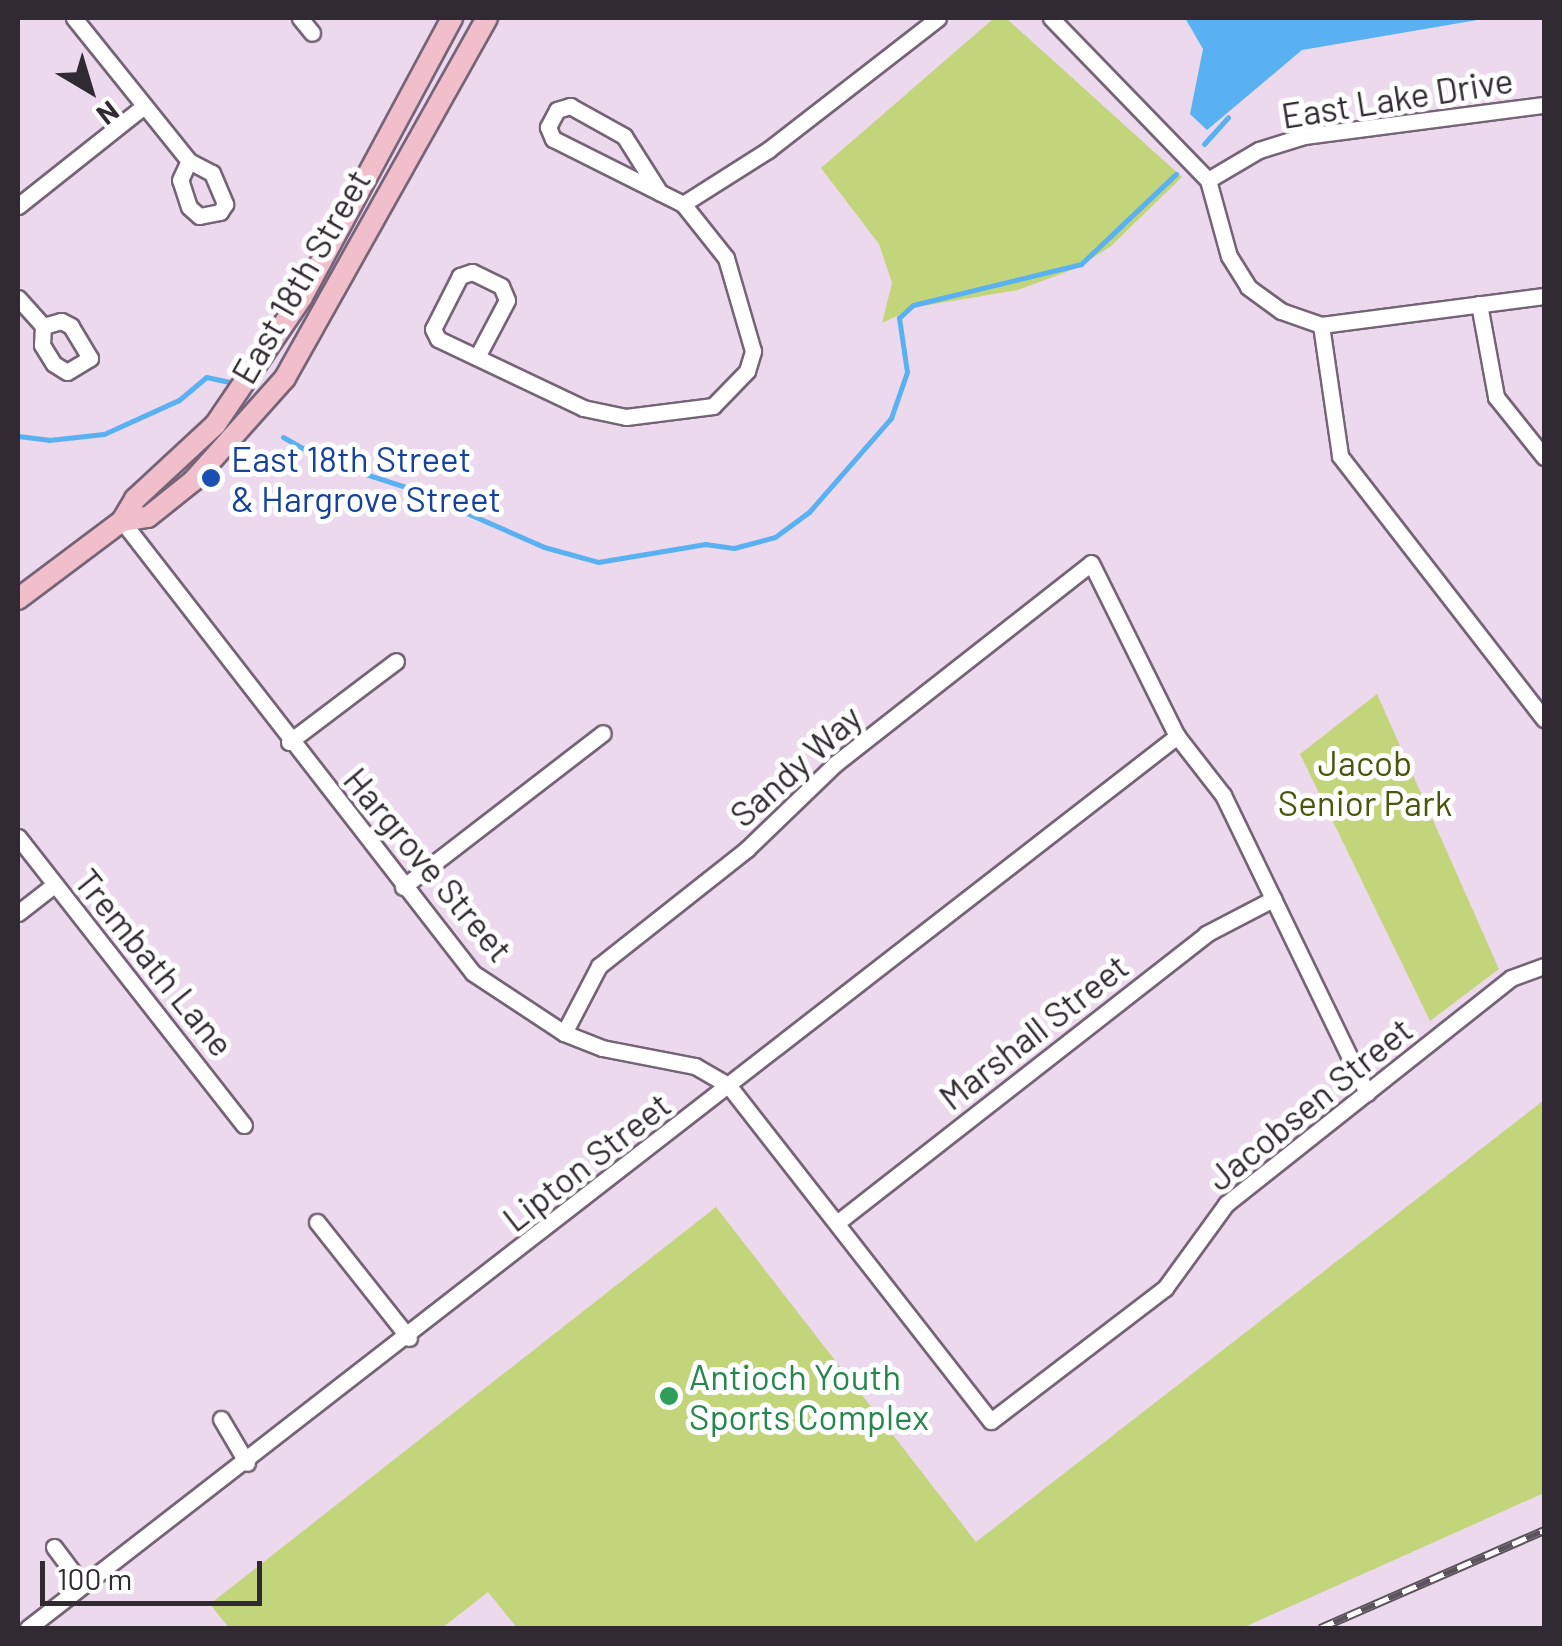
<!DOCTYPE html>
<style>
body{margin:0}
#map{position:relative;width:1562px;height:1646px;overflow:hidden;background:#edd9ee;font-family:Barlow,sans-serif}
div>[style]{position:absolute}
.green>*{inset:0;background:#c2d57b}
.water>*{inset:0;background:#59b1f1}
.stream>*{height:5px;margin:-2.5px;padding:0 2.5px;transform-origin:2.5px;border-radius:2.5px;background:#59b1f1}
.roads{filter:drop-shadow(2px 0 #756476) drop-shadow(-2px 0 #756476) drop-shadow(0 2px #756476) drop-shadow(0 -2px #756476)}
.minor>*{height:15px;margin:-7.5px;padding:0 7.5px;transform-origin:7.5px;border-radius:7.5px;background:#fff}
.major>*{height:20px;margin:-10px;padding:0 10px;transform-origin:10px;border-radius:10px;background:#f1becb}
.rail>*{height:9px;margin-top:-4.5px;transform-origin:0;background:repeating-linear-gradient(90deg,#fff 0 15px,#5d535e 0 30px);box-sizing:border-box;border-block:2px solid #5d535e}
.dots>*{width:28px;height:28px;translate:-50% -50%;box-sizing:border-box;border:5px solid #fff;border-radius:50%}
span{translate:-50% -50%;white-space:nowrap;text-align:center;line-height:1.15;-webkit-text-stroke:10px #fff;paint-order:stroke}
.street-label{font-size:35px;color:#312a32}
.transit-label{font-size:35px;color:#164399}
.left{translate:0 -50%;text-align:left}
.park-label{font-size:35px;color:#4a560c}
.leisure-label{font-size:35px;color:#27864d}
.frame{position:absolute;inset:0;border:20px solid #312a32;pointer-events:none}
.north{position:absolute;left:40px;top:40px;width:100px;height:100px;-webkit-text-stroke:8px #fff;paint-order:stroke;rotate:142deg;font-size:28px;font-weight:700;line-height:40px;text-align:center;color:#312a32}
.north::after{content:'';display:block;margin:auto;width:35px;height:45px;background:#312a32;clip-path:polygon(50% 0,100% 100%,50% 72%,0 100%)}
.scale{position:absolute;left:40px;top:1561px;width:222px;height:45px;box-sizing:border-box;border:5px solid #312a32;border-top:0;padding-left:12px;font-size:30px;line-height:35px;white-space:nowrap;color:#312a32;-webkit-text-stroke:8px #fff;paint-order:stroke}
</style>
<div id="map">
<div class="green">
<i style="clip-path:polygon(994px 18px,1006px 18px,1182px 177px,1110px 247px,1077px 268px,1018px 290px,916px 307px,882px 323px,892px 283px,879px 244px,821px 168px)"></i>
<i style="clip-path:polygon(1377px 694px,1499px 969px,1430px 1021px,1300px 754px)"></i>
<i style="clip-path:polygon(1544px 1100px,1544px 1493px,1242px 1628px,517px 1628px,488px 1592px,442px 1628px,229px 1628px,210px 1604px,716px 1207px,976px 1542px)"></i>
</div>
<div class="water">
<i style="clip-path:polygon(1185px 18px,1489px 18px,1302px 50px,1207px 130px,1190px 114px,1203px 49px)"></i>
</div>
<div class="stream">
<i style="left:1204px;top:144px;width:36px;rotate:-48deg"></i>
<i style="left:18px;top:436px;width:31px;rotate:7deg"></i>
<i style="left:49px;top:440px;width:55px;rotate:-6.2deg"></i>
<i style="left:104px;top:434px;width:82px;rotate:-24.4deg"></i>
<i style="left:179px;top:400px;width:35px;rotate:-40deg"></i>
<i style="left:206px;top:377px;width:24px;rotate:12deg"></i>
<i style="left:283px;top:437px;width:48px;rotate:29.7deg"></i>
<i style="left:325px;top:461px;width:91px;rotate:17.8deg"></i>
<i style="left:412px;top:489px;width:144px;rotate:23.7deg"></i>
<i style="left:544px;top:547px;width:56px;rotate:15.5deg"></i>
<i style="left:598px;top:562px;width:109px;rotate:-9.5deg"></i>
<i style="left:705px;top:544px;width:29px;rotate:8deg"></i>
<i style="left:734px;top:548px;width:42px;rotate:-15deg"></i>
<i style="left:775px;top:537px;width:42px;rotate:-36.3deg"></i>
<i style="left:809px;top:512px;width:125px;rotate:-48.9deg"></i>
<i style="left:891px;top:418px;width:49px;rotate:-70.8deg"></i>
<i style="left:907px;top:372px;width:55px;rotate:-98.4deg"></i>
<i style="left:899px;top:318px;width:19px;rotate:-43deg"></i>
<i style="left:913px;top:305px;width:173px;rotate:-13.7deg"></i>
<i style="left:1081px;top:264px;width:131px;rotate:-43.5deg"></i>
</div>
<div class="roads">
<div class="minor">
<i style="left:74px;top:18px;width:184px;rotate:51.2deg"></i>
<i style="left:189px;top:161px;width:26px;rotate:28deg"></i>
<i style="left:212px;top:173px;width:34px;rotate:67deg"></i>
<i style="left:225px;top:204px;width:9px;rotate:122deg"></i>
<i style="left:220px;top:212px;width:21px;rotate:169deg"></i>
<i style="left:199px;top:216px;width:13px;rotate:-138deg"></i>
<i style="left:189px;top:207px;width:28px;rotate:-108deg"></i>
<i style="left:180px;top:180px;width:21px;rotate:-65deg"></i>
<i style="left:300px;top:18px;width:19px;rotate:51deg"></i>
<i style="left:1051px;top:18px;width:226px;rotate:45.9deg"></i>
<i style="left:1208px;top:180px;width:79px;rotate:74.6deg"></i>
<i style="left:1229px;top:256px;width:36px;rotate:58deg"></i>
<i style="left:1248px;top:287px;width:41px;rotate:36deg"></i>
<i style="left:1281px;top:311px;width:42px;rotate:19.3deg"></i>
<i style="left:1321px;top:325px;width:225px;rotate:-7.4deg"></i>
<i style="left:1208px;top:180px;width:59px;rotate:-30.5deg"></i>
<i style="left:1259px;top:150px;width:47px;rotate:-17.3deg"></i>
<i style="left:1304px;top:136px;width:242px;rotate:-7.4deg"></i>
<i style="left:683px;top:204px;width:101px;rotate:-32.4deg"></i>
<i style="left:768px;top:150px;width:215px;rotate:-37.8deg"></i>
<i style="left:18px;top:206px;width:161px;rotate:-38.4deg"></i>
<i style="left:18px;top:298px;width:38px;rotate:48deg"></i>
<i style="left:43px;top:326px;width:19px;rotate:93deg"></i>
<i style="left:42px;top:345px;width:22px;rotate:58deg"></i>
<i style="left:54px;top:364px;width:15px;rotate:32deg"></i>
<i style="left:67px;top:372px;width:27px;rotate:-31deg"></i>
<i style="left:90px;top:358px;width:37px;rotate:-121deg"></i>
<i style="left:71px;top:326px;width:11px;rotate:-153deg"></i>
<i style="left:61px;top:321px;width:19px;rotate:164deg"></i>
<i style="left:1479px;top:304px;width:95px;rotate:79.6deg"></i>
<i style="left:1496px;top:397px;width:77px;rotate:51.3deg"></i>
<i style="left:1321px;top:325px;width:132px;rotate:81.7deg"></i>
<i style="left:1340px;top:456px;width:333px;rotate:52.2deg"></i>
<i style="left:477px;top:357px;width:64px;rotate:-62.2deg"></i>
<i style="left:507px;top:300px;width:15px;rotate:-113deg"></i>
<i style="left:501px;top:286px;width:32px;rotate:-154deg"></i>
<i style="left:472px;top:272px;width:13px;rotate:162deg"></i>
<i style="left:460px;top:276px;width:59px;rotate:117deg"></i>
<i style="left:433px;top:329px;width:11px;rotate:63deg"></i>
<i style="left:438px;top:339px;width:161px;rotate:25.4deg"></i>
<i style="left:583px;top:408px;width:44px;rotate:11.8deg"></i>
<i style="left:626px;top:417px;width:88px;rotate:-7.2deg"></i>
<i style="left:713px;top:406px;width:49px;rotate:-45.8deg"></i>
<i style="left:747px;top:371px;width:21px;rotate:-73deg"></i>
<i style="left:753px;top:351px;width:97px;rotate:-106.2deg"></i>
<i style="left:726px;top:258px;width:69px;rotate:-128.5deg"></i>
<i style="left:683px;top:204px;width:145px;rotate:-153.4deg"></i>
<i style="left:553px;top:139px;width:13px;rotate:-113deg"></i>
<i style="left:548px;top:127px;width:19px;rotate:-62deg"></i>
<i style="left:557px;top:110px;width:14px;rotate:-17deg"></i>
<i style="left:570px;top:106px;width:62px;rotate:29.1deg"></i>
<i style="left:624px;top:136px;width:67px;rotate:57.7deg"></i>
<i style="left:122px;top:521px;width:572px;rotate:52.17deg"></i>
<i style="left:473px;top:973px;width:109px;rotate:33.4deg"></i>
<i style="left:564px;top:1033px;width:41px;rotate:21.5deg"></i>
<i style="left:602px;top:1048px;width:95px;rotate:11deg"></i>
<i style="left:695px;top:1066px;width:39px;rotate:30deg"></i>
<i style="left:729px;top:1086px;width:425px;rotate:52deg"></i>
<i style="left:991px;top:1421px;width:219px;rotate:-37.4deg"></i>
<i style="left:1165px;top:1288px;width:104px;rotate:-54deg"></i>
<i style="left:1226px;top:1204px;width:364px;rotate:-38.4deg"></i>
<i style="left:1511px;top:978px;width:35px;rotate:-20deg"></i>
<i style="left:289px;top:742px;width:134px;rotate:-37.1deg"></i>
<i style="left:18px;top:837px;width:366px;rotate:51.9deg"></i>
<i style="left:403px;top:887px;width:252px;rotate:-37.6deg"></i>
<i style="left:18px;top:913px;width:46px;rotate:-37.9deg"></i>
<i style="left:564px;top:1033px;width:76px;rotate:-62.4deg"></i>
<i style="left:599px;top:966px;width:189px;rotate:-38.3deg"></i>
<i style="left:747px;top:849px;width:122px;rotate:-44deg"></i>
<i style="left:835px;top:764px;width:325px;rotate:-38.1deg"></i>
<i style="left:1091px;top:563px;width:193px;rotate:63.6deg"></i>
<i style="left:1177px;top:736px;width:75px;rotate:52.1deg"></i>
<i style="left:1223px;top:795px;width:331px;rotate:64.2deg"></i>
<i style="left:317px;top:1222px;width:148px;rotate:51.6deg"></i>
<i style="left:838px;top:1222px;width:467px;rotate:-38deg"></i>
<i style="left:1206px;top:934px;width:76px;rotate:-27.6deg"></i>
<i style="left:221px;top:1419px;width:51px;rotate:59.4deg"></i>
<i style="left:54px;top:1547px;width:45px;rotate:53.1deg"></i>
<i style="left:28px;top:1628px;width:1455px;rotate:-37.82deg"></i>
</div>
<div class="major">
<i style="left:122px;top:521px;width:26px;rotate:-9deg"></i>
<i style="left:148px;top:517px;width:58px;rotate:-38.7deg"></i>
<i style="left:193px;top:481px;width:138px;rotate:-48.2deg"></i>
<i style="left:285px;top:378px;width:413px;rotate:-60.7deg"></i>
<i style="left:18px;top:599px;width:130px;rotate:-36.9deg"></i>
<i style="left:122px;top:521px;width:26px;rotate:-59deg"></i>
<i style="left:135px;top:499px;width:109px;rotate:-42.8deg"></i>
<i style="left:215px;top:425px;width:155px;rotate:-55.8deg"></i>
<i style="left:302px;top:297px;width:317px;rotate:-61.7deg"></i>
</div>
</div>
<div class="rail">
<i style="left:1320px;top:1628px;width:244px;rotate:-23.6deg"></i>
</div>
<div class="dots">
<i style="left:211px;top:478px;background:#1a4fb4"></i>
<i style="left:669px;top:1396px;background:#2e9e5b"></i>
</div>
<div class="street-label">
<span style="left:1397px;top:97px;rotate:-9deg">East Lake Drive</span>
<span style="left:300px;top:276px;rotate:-60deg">East 18th Street</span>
<span style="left:795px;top:765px;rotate:-42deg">Sandy Way</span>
<span style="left:429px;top:864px;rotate:50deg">Hargrove Street</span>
<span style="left:155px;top:962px;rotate:51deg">Trembath Lane</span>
<span style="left:1033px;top:1031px;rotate:-38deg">Marshall Street</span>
<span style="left:1309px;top:1103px;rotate:-39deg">Jacobsen Street</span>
<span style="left:586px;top:1161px;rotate:-38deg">Lipton Street</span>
</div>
<div class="transit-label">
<span class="left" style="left:231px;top:478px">East 18th Street<br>&amp; Hargrove Street</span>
</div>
<div class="park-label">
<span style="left:1365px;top:782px">Jacob<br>Senior Park</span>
</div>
<div class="leisure-label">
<span class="left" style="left:689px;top:1396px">Antioch Youth<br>Sports Complex</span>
</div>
<div class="frame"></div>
<div class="north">N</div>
<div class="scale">100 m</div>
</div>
